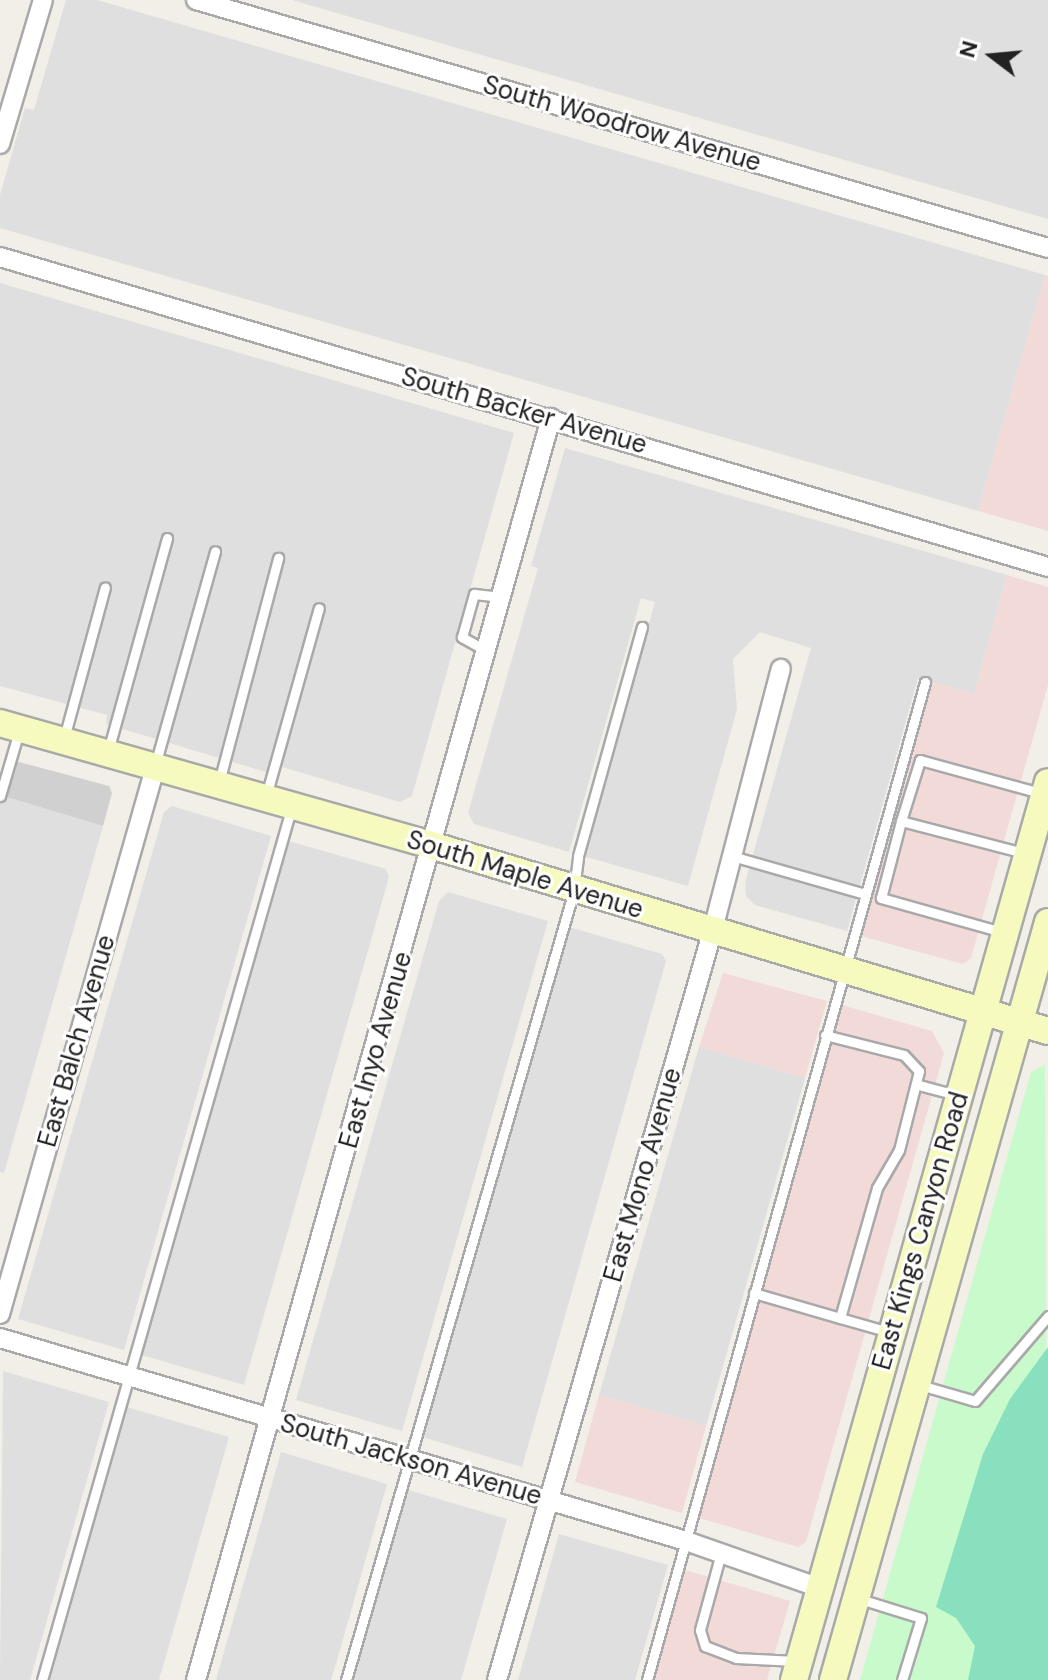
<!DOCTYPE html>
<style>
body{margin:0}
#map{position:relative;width:1048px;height:1680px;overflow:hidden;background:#f2efe9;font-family:"DM Sans",sans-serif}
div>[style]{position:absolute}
.residential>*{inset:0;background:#e0dfdf}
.commercial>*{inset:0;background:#f2dad9}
.religious>*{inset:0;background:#d0d0d0}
.park>*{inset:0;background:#c8facc}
.pitch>*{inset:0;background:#88e0be}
.roads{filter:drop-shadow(2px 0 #a9a9a9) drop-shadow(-2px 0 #a9a9a9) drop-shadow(0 2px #a9a9a9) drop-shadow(0 -2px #a9a9a9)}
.service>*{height:9px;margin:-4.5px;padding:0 4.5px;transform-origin:4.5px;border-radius:4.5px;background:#fff}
.minor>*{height:18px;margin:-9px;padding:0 9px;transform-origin:9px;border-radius:9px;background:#fff}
.secondary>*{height:26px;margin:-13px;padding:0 13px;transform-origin:13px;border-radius:13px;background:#f7fabf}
span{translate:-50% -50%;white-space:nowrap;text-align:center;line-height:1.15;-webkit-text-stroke:6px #fff;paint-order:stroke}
.street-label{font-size:26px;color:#222}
.north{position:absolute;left:952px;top:16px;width:80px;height:80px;-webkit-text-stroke:6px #fff;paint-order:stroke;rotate:286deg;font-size:22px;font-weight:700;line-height:32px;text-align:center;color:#222}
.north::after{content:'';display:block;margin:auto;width:28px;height:36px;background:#222;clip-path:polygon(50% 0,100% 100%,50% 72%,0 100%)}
</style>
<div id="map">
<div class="residential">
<i style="clip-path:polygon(66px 0,97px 0,1045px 275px,978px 511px,0 228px,0 195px,25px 108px,34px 110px)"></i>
<i style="clip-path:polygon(292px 0,1048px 0,1048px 219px,734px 128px)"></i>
<i style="clip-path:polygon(0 283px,514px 433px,412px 796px,400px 802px,272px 764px,269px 773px,106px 724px,107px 715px,0 686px)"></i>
<i style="clip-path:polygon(565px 448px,1007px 575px,974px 694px,918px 678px,847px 931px,755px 905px,746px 896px,745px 883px,811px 648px,760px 632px,733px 659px,737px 709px,688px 886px,583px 856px,655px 602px,641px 598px,569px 852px,474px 824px,468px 813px,538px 568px,531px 566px)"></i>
<i style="clip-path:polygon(0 795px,103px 826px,4px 1173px,0 1172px)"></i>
<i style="clip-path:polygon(172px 806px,271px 836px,124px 1350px,18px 1319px,164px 812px)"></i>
<i style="clip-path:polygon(285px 840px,386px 869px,389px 877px,244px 1385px,138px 1354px)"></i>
<i style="clip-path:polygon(448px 892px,548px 921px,402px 1431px,296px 1400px,439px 901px)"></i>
<i style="clip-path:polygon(562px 925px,662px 954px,666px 961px,522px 1467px,416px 1435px)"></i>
<i style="clip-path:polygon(699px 1047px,805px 1078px,706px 1426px,599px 1395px)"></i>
<i style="clip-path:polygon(3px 1371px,109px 1402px,30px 1680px,0 1680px)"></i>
<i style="clip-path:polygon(123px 1406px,229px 1437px,159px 1680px,45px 1680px)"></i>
<i style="clip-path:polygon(281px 1452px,387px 1484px,338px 1657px,331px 1680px,216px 1680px)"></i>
<i style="clip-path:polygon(401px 1488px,507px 1519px,461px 1680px,346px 1680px)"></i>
<i style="clip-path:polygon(559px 1534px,668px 1565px,635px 1680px,518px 1680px)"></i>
</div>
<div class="commercial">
<i style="clip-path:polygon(1045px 275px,1048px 276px,1048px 531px,978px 511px)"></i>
<i style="clip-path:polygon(1007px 575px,1048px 587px,1048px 685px,971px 958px,963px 964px,861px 936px,933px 682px,974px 694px)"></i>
<i style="clip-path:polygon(723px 973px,827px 1001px,805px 1078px,699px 1047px)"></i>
<i style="clip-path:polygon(842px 1005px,932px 1031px,944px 1053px,806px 1542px,798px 1547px,696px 1517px)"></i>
<i style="clip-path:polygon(599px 1395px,706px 1426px,682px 1513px,575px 1482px)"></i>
<i style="clip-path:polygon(682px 1569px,790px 1601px,767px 1680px,650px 1680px)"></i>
</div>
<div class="religious">
<i style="clip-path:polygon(8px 759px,109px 786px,112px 793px,103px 826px,0 795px)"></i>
</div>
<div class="park">
<i style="clip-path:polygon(1045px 1065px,1048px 1680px,860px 1680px,1031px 1072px)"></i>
</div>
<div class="pitch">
<i style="clip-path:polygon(1048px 1347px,1048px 1680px,968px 1680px,975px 1646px,956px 1618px,936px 1607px,983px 1454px,1010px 1399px)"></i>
</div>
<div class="roads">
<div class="service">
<i style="left:487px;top:651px;width:29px;rotate:-151deg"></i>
<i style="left:462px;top:637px;width:45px;rotate:-74.4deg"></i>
<i style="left:474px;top:594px;width:28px;rotate:6deg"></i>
<i style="left:64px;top:738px;width:156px;rotate:-74.8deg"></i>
<i style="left:108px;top:751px;width:221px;rotate:-74.5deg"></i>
<i style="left:155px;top:765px;width:222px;rotate:-74.3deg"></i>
<i style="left:219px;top:782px;width:232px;rotate:-75.2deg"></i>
<i style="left:0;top:796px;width:68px;rotate:-73.7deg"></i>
<i style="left:266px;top:796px;width:195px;rotate:-74.3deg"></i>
<i style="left:901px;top:821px;width:127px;rotate:14.6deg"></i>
<i style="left:732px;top:856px;width:138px;rotate:15.9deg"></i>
<i style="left:1002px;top:932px;width:126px;rotate:-164.3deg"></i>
<i style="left:881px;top:898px;width:80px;rotate:-75.4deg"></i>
<i style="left:901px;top:821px;width:64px;rotate:-72.7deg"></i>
<i style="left:920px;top:760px;width:129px;rotate:15.3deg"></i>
<i style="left:825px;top:1035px;width:81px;rotate:14.2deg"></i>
<i style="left:904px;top:1055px;width:22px;rotate:47deg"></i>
<i style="left:919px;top:1071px;width:81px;rotate:104.2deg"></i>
<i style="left:899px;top:1150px;width:44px;rotate:120.1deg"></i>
<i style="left:877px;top:1188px;width:135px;rotate:105.9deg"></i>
<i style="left:840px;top:1318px;width:51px;rotate:15.9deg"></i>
<i style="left:919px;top:1085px;width:38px;rotate:15deg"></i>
<i style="left:754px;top:1293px;width:90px;rotate:16.2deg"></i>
<i style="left:920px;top:1385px;width:57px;rotate:16.2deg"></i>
<i style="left:975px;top:1401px;width:112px;rotate:-49.3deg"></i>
<i style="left:721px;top:1553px;width:80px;rotate:105.3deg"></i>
<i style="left:700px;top:1630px;width:17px;rotate:73deg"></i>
<i style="left:705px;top:1646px;width:33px;rotate:21deg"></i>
<i style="left:736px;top:1658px;width:60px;rotate:2.9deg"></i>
<i style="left:860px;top:1599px;width:64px;rotate:17.3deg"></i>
<i style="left:921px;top:1618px;width:65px;rotate:107deg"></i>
<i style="left:42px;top:1680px;width:909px;rotate:-74.04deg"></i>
<i style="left:346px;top:1680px;width:822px;rotate:-73.9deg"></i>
<i style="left:574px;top:890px;width:34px;rotate:-83deg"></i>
<i style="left:578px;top:856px;width:238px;rotate:-74.4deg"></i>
<i style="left:647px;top:1680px;width:1036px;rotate:-74.43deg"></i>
</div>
<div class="minor">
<i style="left:196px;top:0;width:887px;rotate:16.23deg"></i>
<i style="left:0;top:144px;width:150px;rotate:-73.4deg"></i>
<i style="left:0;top:257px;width:1093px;rotate:16.48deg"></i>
<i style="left:0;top:1314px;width:568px;rotate:-74.15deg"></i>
<i style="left:0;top:1338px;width:715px;rotate:16.48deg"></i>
<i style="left:686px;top:1541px;width:142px;rotate:19.3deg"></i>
<i style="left:196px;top:1680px;width:1311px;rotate:-74.29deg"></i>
<i style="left:497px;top:1680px;width:777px;rotate:-73.94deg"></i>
<i style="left:712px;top:933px;width:273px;rotate:-75.4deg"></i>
</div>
<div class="secondary">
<i style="left:0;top:723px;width:451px;rotate:15.8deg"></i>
<i style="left:434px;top:846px;width:641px;rotate:16.77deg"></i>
<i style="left:794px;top:1680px;width:933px;rotate:-74.21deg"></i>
<i style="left:833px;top:1680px;width:788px;rotate:-74.16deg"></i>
</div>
</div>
<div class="street-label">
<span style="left:622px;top:124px;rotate:16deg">South Woodrow Avenue</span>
<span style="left:524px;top:411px;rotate:16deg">South Backer Avenue</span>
<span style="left:525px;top:875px;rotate:17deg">South Maple Avenue</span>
<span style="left:77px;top:1041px;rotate:-74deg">East Balch Avenue</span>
<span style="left:376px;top:1050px;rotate:-74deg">East Inyo Avenue</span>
<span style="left:643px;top:1175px;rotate:-74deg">East Mono Avenue</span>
<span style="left:921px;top:1231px;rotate:-74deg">East Kings Canyon Road</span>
<span style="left:411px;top:1460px;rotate:16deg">South Jackson Avenue</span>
</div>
<div class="north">N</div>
</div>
